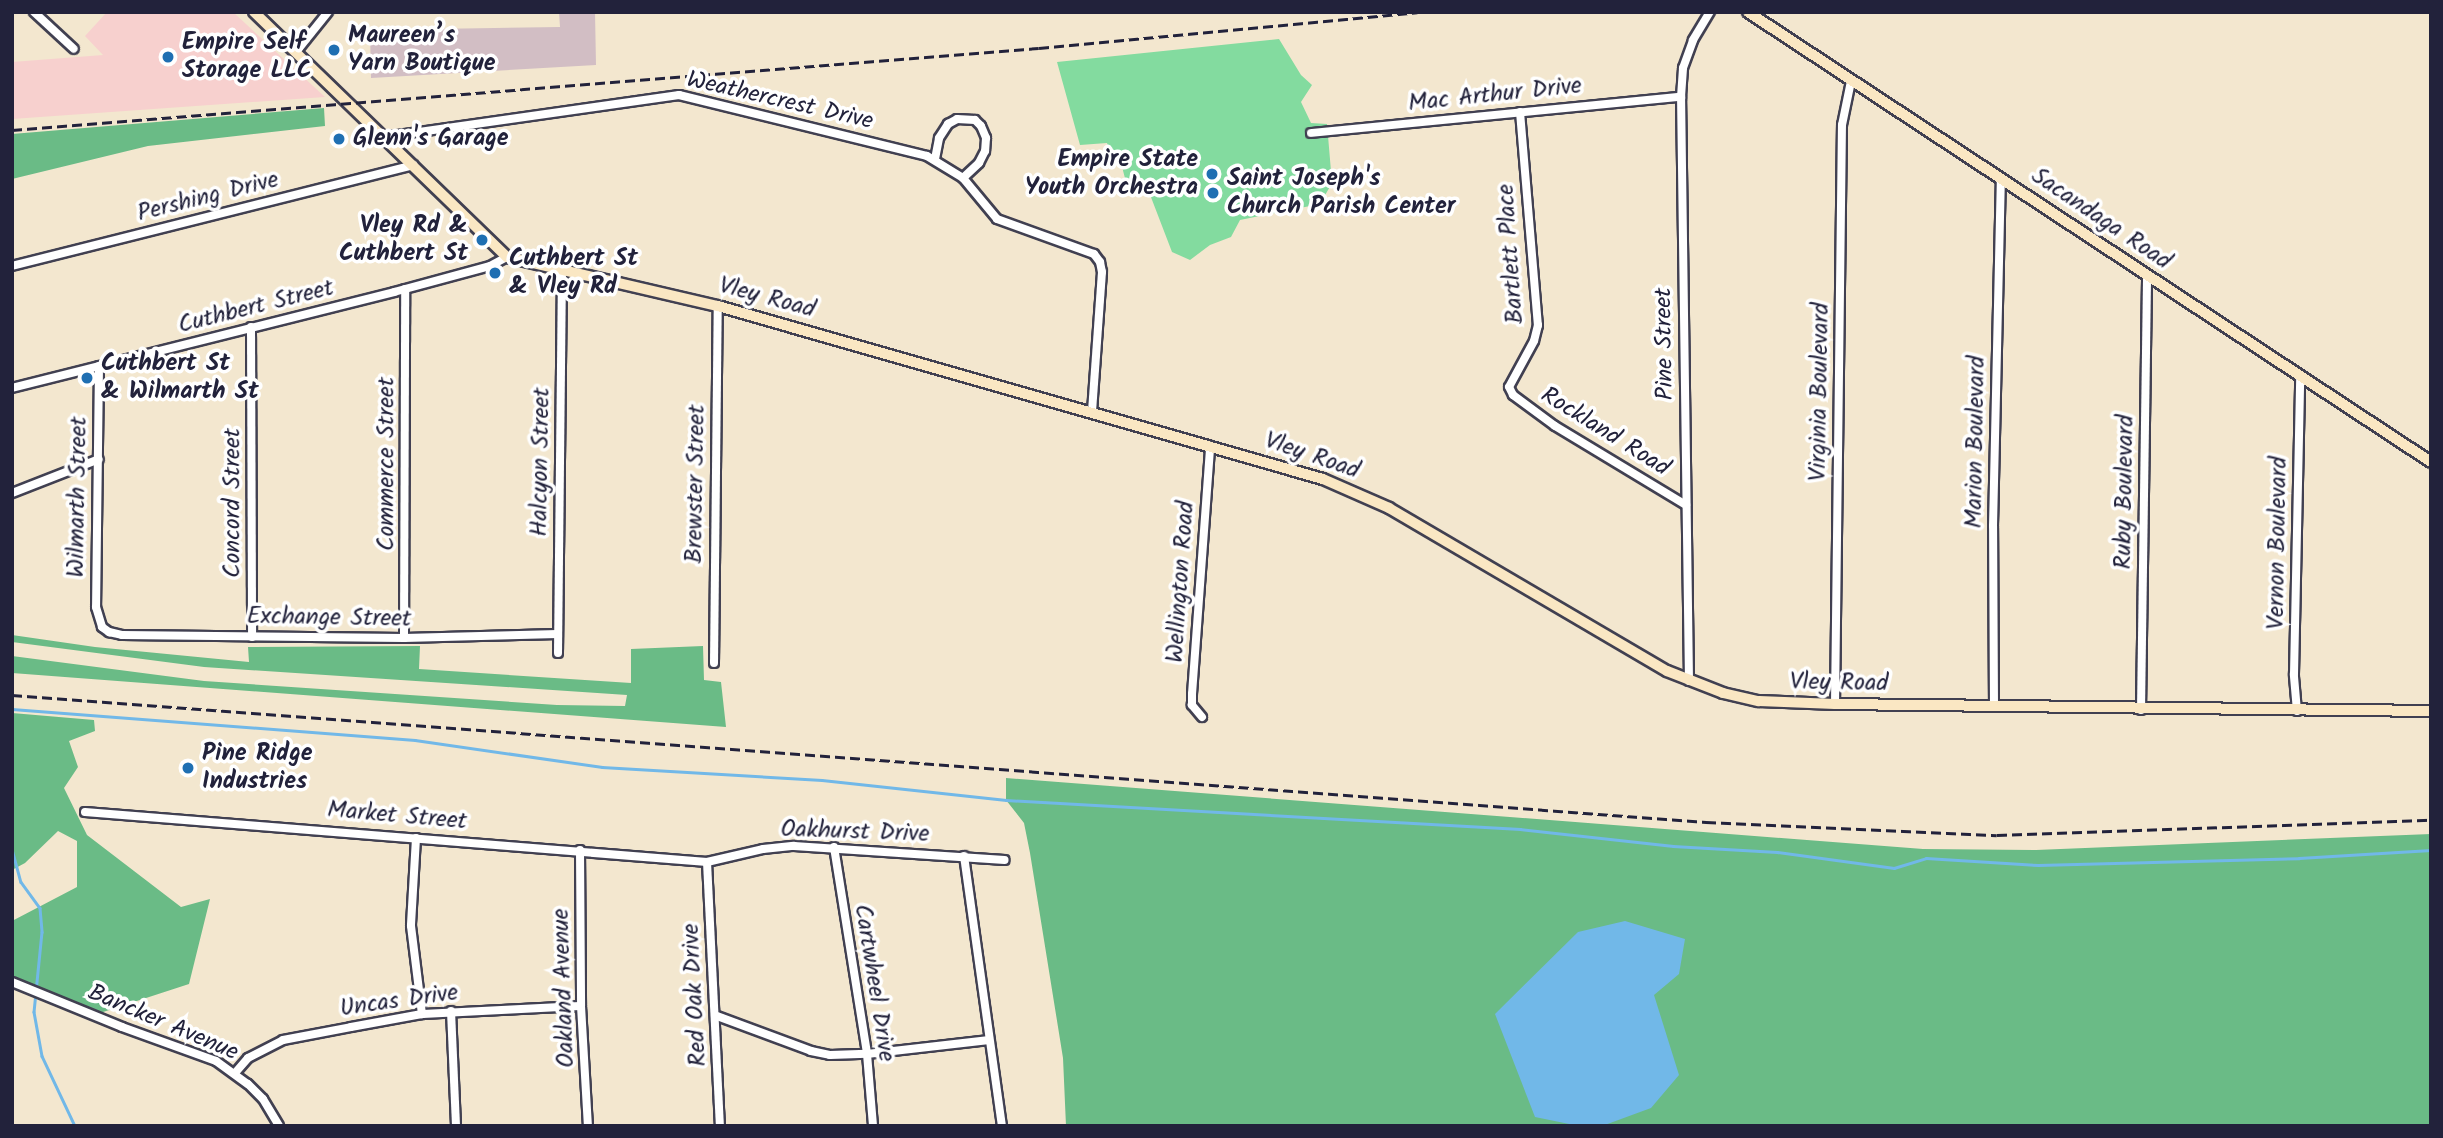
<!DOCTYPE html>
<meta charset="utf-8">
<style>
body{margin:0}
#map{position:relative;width:2443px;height:1138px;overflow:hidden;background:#f3e7cf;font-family:Kalam,sans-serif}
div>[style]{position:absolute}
.built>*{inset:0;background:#f7d0ce}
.industrial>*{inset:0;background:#d2bec4}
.green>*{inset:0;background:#83db9f}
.forest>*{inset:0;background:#6abb86}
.water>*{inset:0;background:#71b8e8}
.stream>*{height:2.5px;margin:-1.25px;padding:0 1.25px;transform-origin:1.25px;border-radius:1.25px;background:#71b8e8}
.roads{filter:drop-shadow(2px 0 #414051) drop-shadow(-2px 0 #414051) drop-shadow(0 2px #414051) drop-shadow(0 -2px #414051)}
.street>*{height:8px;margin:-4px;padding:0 4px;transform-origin:4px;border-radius:4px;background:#fff}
.secondary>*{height:10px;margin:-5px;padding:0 5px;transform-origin:5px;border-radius:5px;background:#fae7c3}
.rail>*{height:2.5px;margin-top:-1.25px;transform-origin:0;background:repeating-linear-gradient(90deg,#22223b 0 10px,transparent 0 15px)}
.dots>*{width:19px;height:19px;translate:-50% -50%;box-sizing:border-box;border:4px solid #fff;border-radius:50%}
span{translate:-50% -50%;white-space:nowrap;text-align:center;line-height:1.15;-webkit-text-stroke:7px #fff;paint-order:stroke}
.poi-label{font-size:24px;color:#22223b;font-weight:700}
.left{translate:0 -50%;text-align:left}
.right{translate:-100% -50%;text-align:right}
.street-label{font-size:24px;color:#22223b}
.frame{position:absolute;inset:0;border:14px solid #22223b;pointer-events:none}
</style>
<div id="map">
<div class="built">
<i style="clip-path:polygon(107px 12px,233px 12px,325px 97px,12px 119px,12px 62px,103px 55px,85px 36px)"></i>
</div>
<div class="industrial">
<i style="clip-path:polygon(559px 12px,595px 12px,596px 65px,371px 78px,370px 30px,560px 27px)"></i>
</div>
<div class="green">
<i style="clip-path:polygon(1279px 39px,1301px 75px,1312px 85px,1301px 102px,1311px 123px,1327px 124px,1332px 183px,1320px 204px,1240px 220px,1231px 237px,1210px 245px,1190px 260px,1172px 252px,1149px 192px,1127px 186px,1120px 159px,1110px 154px,1107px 143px,1080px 145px,1057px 62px)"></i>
</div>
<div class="forest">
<i style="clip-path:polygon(324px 108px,325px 126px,148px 146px,12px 179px,12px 134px)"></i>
<i style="clip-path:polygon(12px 635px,95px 647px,249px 662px,248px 647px,420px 646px,419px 669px,631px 683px,631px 649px,703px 646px,704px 680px,721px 682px,726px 727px,12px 673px,12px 656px,204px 681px,557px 705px,625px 706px,627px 695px,204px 667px,12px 642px)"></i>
<i style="clip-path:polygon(12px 713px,94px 720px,95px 731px,69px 741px,78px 767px,64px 788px,87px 835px,181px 907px,210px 899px,189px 984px,100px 1013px,12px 977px,12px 921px,77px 887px,77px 841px,58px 831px,25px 863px,12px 870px)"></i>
<i style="clip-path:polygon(1006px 778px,1923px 849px,2036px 850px,2431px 834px,2431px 1126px,1066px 1126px,1063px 1058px,1030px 853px,1024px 823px,1006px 800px)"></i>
</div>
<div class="water">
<i style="clip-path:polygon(1625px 921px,1685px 939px,1679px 974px,1654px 995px,1679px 1075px,1651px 1108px,1602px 1126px,1579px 1126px,1535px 1117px,1495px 1014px,1578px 932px)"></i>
</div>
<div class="stream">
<i style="left:12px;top:709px;width:404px;rotate:4.4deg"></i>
<i style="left:415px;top:740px;width:189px;rotate:8.2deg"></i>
<i style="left:602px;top:767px;width:220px;rotate:3.4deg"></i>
<i style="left:822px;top:780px;width:185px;rotate:6.2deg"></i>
<i style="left:1006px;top:800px;width:515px;rotate:3.23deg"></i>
<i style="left:1520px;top:829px;width:154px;rotate:6.3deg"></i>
<i style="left:1673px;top:846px;width:104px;rotate:3.3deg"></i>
<i style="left:1777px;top:852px;width:118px;rotate:7.8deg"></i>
<i style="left:1894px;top:868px;width:34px;rotate:-17deg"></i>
<i style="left:1926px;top:858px;width:112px;rotate:3.6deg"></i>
<i style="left:2038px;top:865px;width:261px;rotate:-1.5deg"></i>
<i style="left:2299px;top:858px;width:132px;rotate:-3.5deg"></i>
<i style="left:12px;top:849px;width:34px;rotate:75deg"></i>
<i style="left:21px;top:882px;width:32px;rotate:54deg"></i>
<i style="left:40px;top:908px;width:24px;rotate:85deg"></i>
<i style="left:42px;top:932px;width:80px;rotate:95.7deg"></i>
<i style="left:34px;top:1012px;width:45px;rotate:79.7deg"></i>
<i style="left:42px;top:1056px;width:77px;rotate:64.8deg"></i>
</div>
<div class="roads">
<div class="street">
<i style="left:34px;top:12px;width:54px;rotate:42.8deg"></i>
<i style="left:296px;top:52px;width:51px;rotate:-51.3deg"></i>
<i style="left:1520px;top:112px;width:214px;rotate:85.2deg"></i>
<i style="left:1538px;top:325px;width:16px;rotate:104deg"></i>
<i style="left:1534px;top:341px;width:52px;rotate:118.5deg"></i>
<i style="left:1509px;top:387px;width:9px;rotate:63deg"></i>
<i style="left:1513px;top:395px;width:52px;rotate:36.4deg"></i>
<i style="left:1555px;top:426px;width:153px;rotate:31.1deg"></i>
<i style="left:1311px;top:133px;width:372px;rotate:-5.6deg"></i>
<i style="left:384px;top:137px;width:298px;rotate:-8.1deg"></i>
<i style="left:679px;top:95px;width:255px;rotate:13.8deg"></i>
<i style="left:927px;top:156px;width:42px;rotate:31.4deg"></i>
<i style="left:963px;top:178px;width:53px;rotate:50.3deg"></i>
<i style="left:997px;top:219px;width:103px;rotate:19.8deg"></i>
<i style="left:1094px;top:254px;width:10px;rotate:53deg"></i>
<i style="left:1100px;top:262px;width:10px;rotate:79deg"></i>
<i style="left:1102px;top:272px;width:138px;rotate:94.1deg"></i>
<i style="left:935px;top:159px;width:21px;rotate:-79deg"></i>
<i style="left:939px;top:138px;width:17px;rotate:-57deg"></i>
<i style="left:948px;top:124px;width:10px;rotate:-29deg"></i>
<i style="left:957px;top:119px;width:18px;rotate:3deg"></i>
<i style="left:975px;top:120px;width:8px;rotate:45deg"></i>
<i style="left:981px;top:126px;width:13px;rotate:67deg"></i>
<i style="left:986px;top:138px;width:13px;rotate:94deg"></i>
<i style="left:985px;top:151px;width:13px;rotate:117deg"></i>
<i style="left:979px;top:163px;width:22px;rotate:137deg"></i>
<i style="left:12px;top:266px;width:414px;rotate:-14.1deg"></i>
<i style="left:251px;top:327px;width:310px;rotate:89.8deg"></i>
<i style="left:99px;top:366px;width:241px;rotate:90.7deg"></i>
<i style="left:96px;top:607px;width:21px;rotate:73deg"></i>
<i style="left:102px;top:627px;width:9px;rotate:36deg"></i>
<i style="left:109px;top:632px;width:13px;rotate:13deg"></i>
<i style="left:122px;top:635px;width:282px;rotate:0.6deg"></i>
<i style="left:404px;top:638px;width:154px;rotate:-1.5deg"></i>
<i style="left:12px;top:388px;width:394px;rotate:-14.1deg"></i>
<i style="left:394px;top:292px;width:99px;rotate:-15.2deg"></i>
<i style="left:490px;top:266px;width:19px;rotate:-28deg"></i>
<i style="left:12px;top:493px;width:93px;rotate:-21.3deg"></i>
<i style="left:404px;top:638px;width:349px;rotate:-89.8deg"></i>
<i style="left:558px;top:653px;width:382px;rotate:-89.4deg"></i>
<i style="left:714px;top:663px;width:357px;rotate:-89.4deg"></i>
<i style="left:1689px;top:681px;width:584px;rotate:-90.78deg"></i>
<i style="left:1681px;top:97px;width:29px;rotate:-86deg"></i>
<i style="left:1683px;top:68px;width:30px;rotate:-70deg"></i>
<i style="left:1693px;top:40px;width:33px;rotate:-59deg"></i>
<i style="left:1835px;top:704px;width:579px;rotate:-89.31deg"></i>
<i style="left:1842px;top:125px;width:45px;rotate:-78.4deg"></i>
<i style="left:1994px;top:707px;width:181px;rotate:-90.3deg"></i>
<i style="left:1993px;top:526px;width:348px;rotate:-88.7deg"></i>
<i style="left:2141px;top:710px;width:435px;rotate:-89.2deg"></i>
<i style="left:2297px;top:711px;width:37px;rotate:-95deg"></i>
<i style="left:2294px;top:674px;width:298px;rotate:-88.8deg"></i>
<i style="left:1202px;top:717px;width:16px;rotate:-130deg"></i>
<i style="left:1192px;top:705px;width:11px;rotate:-90deg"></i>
<i style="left:1192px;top:694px;width:249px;rotate:-85.8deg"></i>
<i style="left:85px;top:812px;width:624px;rotate:4.6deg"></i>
<i style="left:707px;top:862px;width:57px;rotate:-13.1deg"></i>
<i style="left:763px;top:849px;width:31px;rotate:-6deg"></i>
<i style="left:794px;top:846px;width:211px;rotate:3.8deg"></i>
<i style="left:416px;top:838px;width:88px;rotate:93.3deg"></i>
<i style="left:411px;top:926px;width:89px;rotate:82.9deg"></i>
<i style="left:834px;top:847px;width:210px;rotate:80.9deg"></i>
<i style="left:867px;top:1054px;width:72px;rotate:85.2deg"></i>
<i style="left:580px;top:850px;width:156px;rotate:89.6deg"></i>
<i style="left:581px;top:1006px;width:120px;rotate:86.7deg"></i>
<i style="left:964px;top:856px;width:273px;rotate:82deg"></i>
<i style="left:707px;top:862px;width:264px;rotate:87.2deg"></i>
<i style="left:12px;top:982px;width:119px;rotate:22.2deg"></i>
<i style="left:122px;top:1027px;width:100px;rotate:19.9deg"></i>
<i style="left:216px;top:1061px;width:39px;rotate:36deg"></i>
<i style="left:248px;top:1084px;width:21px;rotate:45deg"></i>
<i style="left:263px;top:1099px;width:31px;rotate:59deg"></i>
<i style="left:451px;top:1011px;width:115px;rotate:87.5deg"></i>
<i style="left:717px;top:1016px;width:100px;rotate:20.4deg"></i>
<i style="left:811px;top:1051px;width:19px;rotate:12deg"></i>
<i style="left:830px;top:1055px;width:37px;rotate:-2deg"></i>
<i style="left:867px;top:1054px;width:123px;rotate:-6.5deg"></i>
<i style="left:235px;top:1073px;width:20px;rotate:-49deg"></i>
<i style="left:248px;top:1058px;width:39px;rotate:-27deg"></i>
<i style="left:283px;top:1040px;width:69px;rotate:-10.8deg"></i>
<i style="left:351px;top:1027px;width:72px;rotate:-10.4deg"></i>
<i style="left:422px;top:1014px;width:159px;rotate:-2.9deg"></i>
</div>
<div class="secondary">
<i style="left:254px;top:12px;width:352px;rotate:44.1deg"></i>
<i style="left:507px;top:257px;width:217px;rotate:13.1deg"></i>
<i style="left:718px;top:306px;width:629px;rotate:15.96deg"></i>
<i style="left:1323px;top:479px;width:72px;rotate:23.7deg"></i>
<i style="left:1389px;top:508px;width:322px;rotate:30.4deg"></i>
<i style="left:1667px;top:671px;width:60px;rotate:21.4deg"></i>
<i style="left:1723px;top:693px;width:37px;rotate:13deg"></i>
<i style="left:1759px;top:701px;width:76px;rotate:2.3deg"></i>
<i style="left:1835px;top:704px;width:596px;rotate:0.67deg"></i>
<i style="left:1748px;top:12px;width:818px;rotate:33.38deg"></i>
</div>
</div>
<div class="rail">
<i style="left:12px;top:130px;width:1030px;rotate:-4.57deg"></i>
<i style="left:1039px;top:48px;width:380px;rotate:-5.4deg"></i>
<i style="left:12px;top:695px;width:1699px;rotate:4.29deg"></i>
<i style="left:1706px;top:822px;width:291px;rotate:2.6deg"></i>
<i style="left:1997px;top:835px;width:434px;rotate:-2deg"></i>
</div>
<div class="dots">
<i style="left:334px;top:50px;background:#1f6fb2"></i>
<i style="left:168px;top:57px;background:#1f6fb2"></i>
<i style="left:339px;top:139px;background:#1f6fb2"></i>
<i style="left:1212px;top:174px;background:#1f6fb2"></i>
<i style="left:1213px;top:193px;background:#1f6fb2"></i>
<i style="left:482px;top:240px;background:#1f6fb2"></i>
<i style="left:495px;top:273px;background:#1f6fb2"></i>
<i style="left:87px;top:378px;background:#1f6fb2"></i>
<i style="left:188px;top:768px;background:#1f6fb2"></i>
</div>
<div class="poi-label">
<span class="left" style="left:348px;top:50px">Maureen’s<br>Yarn Boutique</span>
<span class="left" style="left:182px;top:57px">Empire Self<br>Storage LLC</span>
<span class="left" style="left:353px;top:139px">Glenn's Garage</span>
<span class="right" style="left:1198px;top:174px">Empire State<br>Youth Orchestra</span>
<span class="left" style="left:1227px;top:193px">Saint Joseph's<br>Church Parish Center</span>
<span class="right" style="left:468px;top:240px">Vley Rd &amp;<br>Cuthbert St</span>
<span class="left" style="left:509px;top:273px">Cuthbert St<br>&amp; Vley Rd</span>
<span class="left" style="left:101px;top:378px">Cuthbert St<br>&amp; Wilmarth St</span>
<span class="left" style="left:202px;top:768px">Pine Ridge<br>Industries</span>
</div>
<div class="street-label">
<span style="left:1495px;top:95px;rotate:-6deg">Mac Arthur Drive</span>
<span style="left:780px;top:101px;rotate:13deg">Weathercrest Drive</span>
<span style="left:208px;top:197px;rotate:-14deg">Pershing Drive</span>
<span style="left:2101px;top:219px;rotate:34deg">Sacandaga Road</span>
<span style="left:1511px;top:254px;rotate:-94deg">Bartlett Place</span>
<span style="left:767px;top:298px;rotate:15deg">Vley Road</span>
<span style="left:256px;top:307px;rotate:-14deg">Cuthbert Street</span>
<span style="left:1665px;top:344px;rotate:-91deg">Pine Street</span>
<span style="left:1820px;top:392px;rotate:-89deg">Virginia Boulevard</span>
<span style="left:1605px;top:432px;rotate:32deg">Rockland Road</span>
<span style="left:1976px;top:442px;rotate:-89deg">Marion Boulevard</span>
<span style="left:1312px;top:456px;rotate:19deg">Vley Road</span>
<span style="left:541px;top:462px;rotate:-89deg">Halcyon Street</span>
<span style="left:387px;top:464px;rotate:-90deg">Commerce Street</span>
<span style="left:696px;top:484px;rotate:-89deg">Brewster Street</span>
<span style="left:2125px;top:492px;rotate:-89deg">Ruby Boulevard</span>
<span style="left:78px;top:497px;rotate:-89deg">Wilmarth Street</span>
<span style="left:233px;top:503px;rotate:-90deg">Concord Street</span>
<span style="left:2278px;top:543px;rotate:-89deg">Vernon Boulevard</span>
<span style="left:1181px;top:582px;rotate:-86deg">Wellington Road</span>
<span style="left:329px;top:618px;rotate:1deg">Exchange Street</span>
<span style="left:1839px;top:683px;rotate:1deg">Vley Road</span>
<span style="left:397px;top:816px;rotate:5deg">Market Street</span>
<span style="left:855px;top:832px;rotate:2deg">Oakhurst Drive</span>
<span style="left:874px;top:983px;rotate:81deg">Cartwheel Drive</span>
<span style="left:564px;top:988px;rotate:-92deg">Oakland Avenue</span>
<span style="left:695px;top:995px;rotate:-93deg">Red Oak Drive</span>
<span style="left:399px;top:1001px;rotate:-8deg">Uncas Drive</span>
<span style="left:163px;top:1023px;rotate:23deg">Bancker Avenue</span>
</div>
<div class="frame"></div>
</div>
